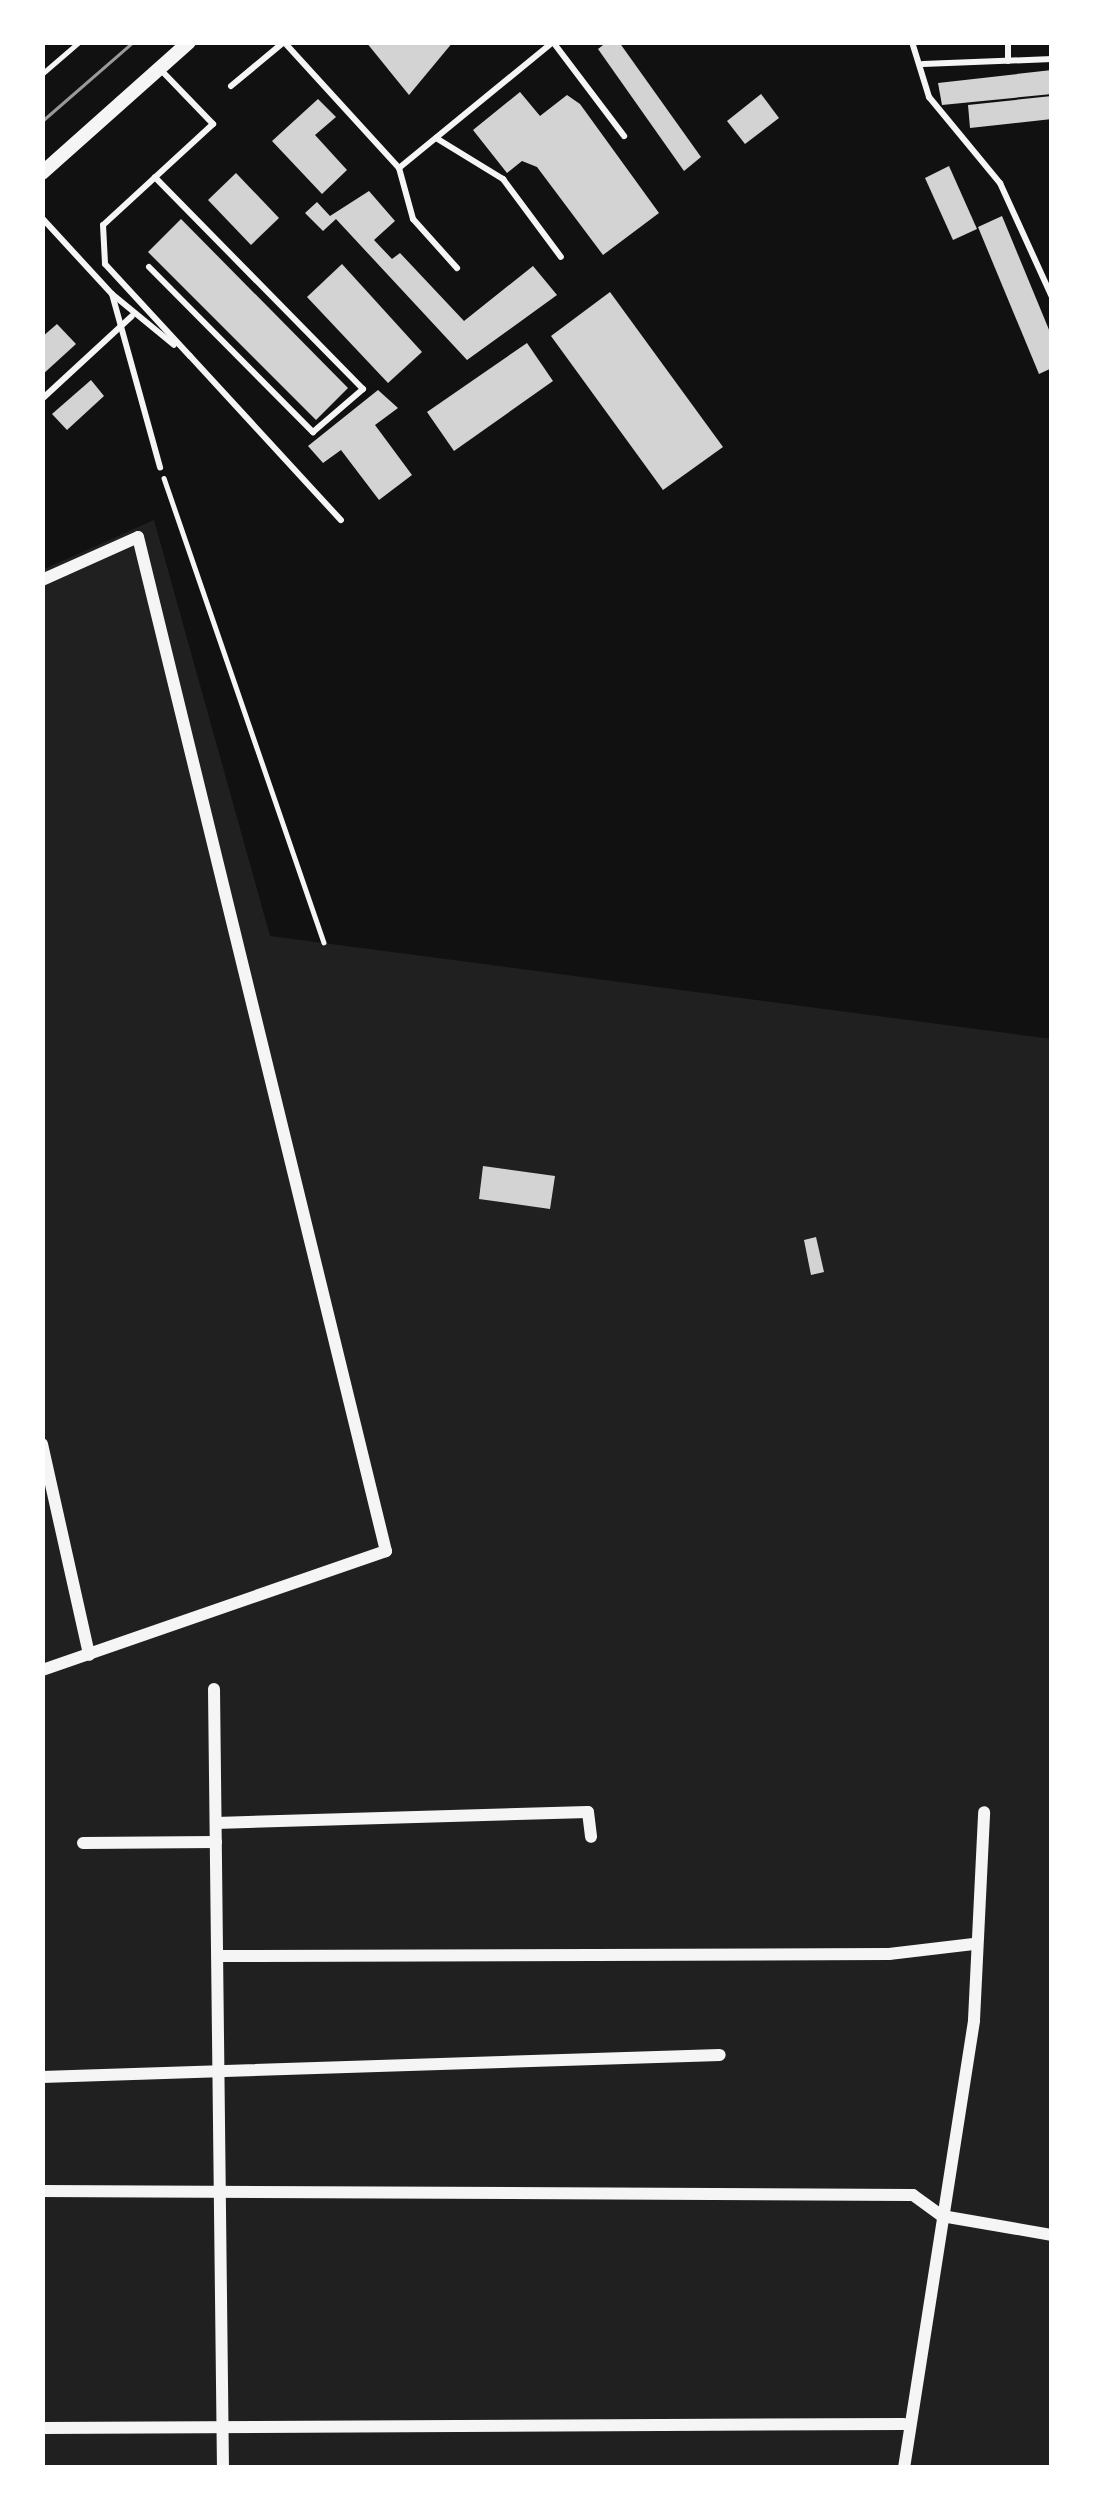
<!DOCTYPE html>
<style>
body{margin:0}
#map{position:relative;width:1094px;height:2510px;overflow:hidden;background:#111;font-family:"Roboto Condensed",sans-serif}
div>[style]{position:absolute}
.green>*{inset:0;background:#202020}
.building>*{inset:0;background:#d3d3d3}
.path>*{height:4.5px;margin:-2.25px;padding:0 2.25px;transform-origin:2.25px;border-radius:2.25px;background:#f5f5f5}
.service>*{height:6px;margin:-3px;padding:0 3px;transform-origin:3px;border-radius:3px;background:#f5f5f5}
.minor>*{height:12px;margin:-6px;padding:0 6px;transform-origin:6px;border-radius:6px;background:#f5f5f5}
.tertiary>*{height:14px;margin:-7px;padding:0 7px;transform-origin:7px;border-radius:7px;background:#f5f5f5}
.tram>*{height:3px;margin:-1.5px;padding:0 1.5px;transform-origin:1.5px;border-radius:1.5px;background:#9a9a9a}
span{translate:-50% -50%;white-space:nowrap;text-align:center;line-height:1.15;-webkit-text-stroke:12px #fff;paint-order:stroke}
.frame{position:absolute;inset:0;border:45px solid #fff;pointer-events:none}
</style>
<div id="map">
<div class="green">
<i style="clip-path:polygon(154px 520px,270px 936px,1052px 1039px,1052px 2468px,42px 2468px,42px 570px)"></i>
</div>
<div class="building">
<i style="clip-path:polygon(366px 42px,453px 42px,409px 95px)"></i>
<i style="clip-path:polygon(607px 42px,619px 42px,701px 157px,684px 171px,598px 49px)"></i>
<i style="clip-path:polygon(1052px 70px,1052px 94px,942px 105px,938px 83px)"></i>
<i style="clip-path:polygon(520px 92px,540px 116px,567px 95px,580px 104px,659px 213px,603px 255px,537px 167px,522px 161px,507px 173px,473px 130px)"></i>
<i style="clip-path:polygon(761px 94px,779px 118px,745px 144px,727px 121px)"></i>
<i style="clip-path:polygon(1052px 96px,1052px 119px,970px 128px,968px 105px)"></i>
<i style="clip-path:polygon(318px 99px,336px 117px,315px 135px,347px 170px,322px 194px,272px 141px)"></i>
<i style="clip-path:polygon(949px 166px,977px 229px,953px 240px,925px 178px)"></i>
<i style="clip-path:polygon(236px 173px,279px 218px,251px 245px,208px 200px)"></i>
<i style="clip-path:polygon(369px 191px,395px 221px,374px 240px,392px 259px,400px 253px,464px 321px,533px 266px,557px 295px,467px 360px,336px 219px,323px 231px,305px 213px,317px 202px,330px 216px)"></i>
<i style="clip-path:polygon(1002px 216px,1052px 337px,1052px 368px,1039px 374px,978px 227px)"></i>
<i style="clip-path:polygon(181px 219px,348px 388px,316px 420px,148px 252px)"></i>
<i style="clip-path:polygon(342px 264px,422px 352px,388px 383px,307px 297px)"></i>
<i style="clip-path:polygon(610px 292px,723px 447px,663px 490px,551px 336px)"></i>
<i style="clip-path:polygon(57px 324px,76px 344px,42px 375px,42px 337px)"></i>
<i style="clip-path:polygon(527px 343px,553px 381px,454px 451px,427px 412px)"></i>
<i style="clip-path:polygon(91px 380px,104px 396px,67px 430px,52px 414px)"></i>
<i style="clip-path:polygon(378px 390px,398px 408px,375px 425px,412px 475px,379px 500px,341px 450px,323px 463px,308px 446px)"></i>
<i style="clip-path:polygon(483px 1166px,555px 1176px,550px 1209px,479px 1199px)"></i>
<i style="clip-path:polygon(816px 1237px,824px 1272px,811px 1275px,804px 1240px)"></i>
</div>
<div class="path">
<i style="left:42px;top:74px;width:49px;rotate:-40.9deg"></i>
<i style="left:164px;top:478px;width:491px;rotate:71deg"></i>
</div>
<div class="service">
<i style="left:284px;top:42px;width:171px;rotate:47.6deg"></i>
<i style="left:399px;top:168px;width:199px;rotate:-39.3deg"></i>
<i style="left:553px;top:42px;width:118px;rotate:52.9deg"></i>
<i style="left:912px;top:42px;width:58px;rotate:72.8deg"></i>
<i style="left:929px;top:97px;width:112px;rotate:50.5deg"></i>
<i style="left:1000px;top:183px;width:125px;rotate:65.5deg"></i>
<i style="left:1008px;top:42px;width:19px;rotate:90deg"></i>
<i style="left:923px;top:64px;width:129px;rotate:-2.2deg"></i>
<i style="left:159px;top:68px;width:78px;rotate:46deg"></i>
<i style="left:213px;top:124px;width:149px;rotate:137.4deg"></i>
<i style="left:103px;top:225px;width:39px;rotate:87deg"></i>
<i style="left:105px;top:264px;width:125px;rotate:47.3deg"></i>
<i style="left:231px;top:86px;width:69px;rotate:-39.7deg"></i>
<i style="left:436px;top:138px;width:79px;rotate:31.5deg"></i>
<i style="left:503px;top:179px;width:97px;rotate:53.4deg"></i>
<i style="left:399px;top:168px;width:53px;rotate:74.6deg"></i>
<i style="left:413px;top:219px;width:66px;rotate:48.1deg"></i>
<i style="left:42px;top:218px;width:103px;rotate:47.4deg"></i>
<i style="left:112px;top:294px;width:180px;rotate:74.5deg"></i>
<i style="left:149px;top:267px;width:233px;rotate:45.2deg"></i>
<i style="left:313px;top:432px;width:66px;rotate:-40.7deg"></i>
<i style="left:363px;top:389px;width:297px;rotate:-134.5deg"></i>
<i style="left:112px;top:294px;width:80px;rotate:39.4deg"></i>
<i style="left:190px;top:356px;width:223px;rotate:47.4deg"></i>
<i style="left:42px;top:399px;width:122px;rotate:-42.7deg"></i>
</div>
<div class="minor">
<i style="left:42px;top:580px;width:105px;rotate:-24.1deg"></i>
<i style="left:138px;top:537px;width:1044px;rotate:76.26deg"></i>
<i style="left:386px;top:1551px;width:364px;rotate:160.9deg"></i>
<i style="left:42px;top:1444px;width:216px;rotate:77.4deg"></i>
<i style="left:214px;top:1689px;width:779px;rotate:89.34deg"></i>
<i style="left:216px;top:1823px;width:372px;rotate:-1.7deg"></i>
<i style="left:588px;top:1812px;width:25px;rotate:83deg"></i>
<i style="left:83px;top:1843px;width:133px;rotate:-0.4deg"></i>
<i style="left:218px;top:1956px;width:671px;rotate:-0.17deg"></i>
<i style="left:889px;top:1954px;width:85px;rotate:-6.8deg"></i>
<i style="left:42px;top:2077px;width:678px;rotate:-1.86deg"></i>
<i style="left:42px;top:2191px;width:871px;rotate:0.26deg"></i>
<i style="left:913px;top:2195px;width:36px;rotate:36deg"></i>
<i style="left:942px;top:2216px;width:112px;rotate:9.8deg"></i>
<i style="left:42px;top:2428px;width:862px;rotate:-0.27deg"></i>
<i style="left:904px;top:2468px;width:453px;rotate:-81.1deg"></i>
<i style="left:974px;top:2020px;width:208px;rotate:-87.2deg"></i>
</div>
<div class="tertiary">
<i style="left:42px;top:173px;width:197px;rotate:-41.7deg"></i>
</div>
<div class="tram">
<i style="left:42px;top:121px;width:121px;rotate:-41deg"></i>
</div>
<div class="frame"></div>
</div>
